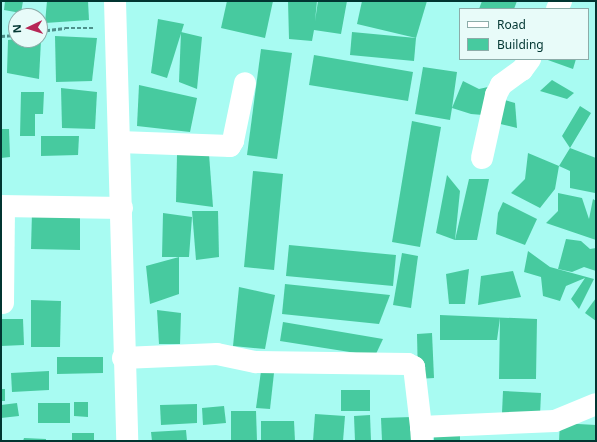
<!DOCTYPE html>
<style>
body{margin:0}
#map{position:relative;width:597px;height:442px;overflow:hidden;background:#a8fbf2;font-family:"Noto Sans",sans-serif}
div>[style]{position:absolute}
.building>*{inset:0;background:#47ca9f}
.path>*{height:2.5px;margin-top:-1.25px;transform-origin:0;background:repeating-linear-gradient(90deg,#4e908a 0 4px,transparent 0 6px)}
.street>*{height:22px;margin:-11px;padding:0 11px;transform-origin:11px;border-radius:11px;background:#fff}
span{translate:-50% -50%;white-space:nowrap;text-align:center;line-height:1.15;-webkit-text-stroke:3px #e8fbf9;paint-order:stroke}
.frame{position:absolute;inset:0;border:2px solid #013531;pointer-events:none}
.legend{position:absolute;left:459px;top:8px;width:130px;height:52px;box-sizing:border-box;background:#e8fbf9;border:1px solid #8caca9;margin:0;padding:5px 7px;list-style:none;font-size:12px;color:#013531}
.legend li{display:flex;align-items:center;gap:8px;height:20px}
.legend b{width:20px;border:1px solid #8caca9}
.north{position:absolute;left:8px;top:8px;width:40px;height:40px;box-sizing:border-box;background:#e8fbf9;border:1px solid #8caca9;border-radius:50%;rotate:266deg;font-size:11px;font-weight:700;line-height:16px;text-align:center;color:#013531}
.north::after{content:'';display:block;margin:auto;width:14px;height:18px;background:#b72756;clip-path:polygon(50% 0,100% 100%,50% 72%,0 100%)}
</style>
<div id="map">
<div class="building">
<i style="clip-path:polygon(5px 1px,23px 1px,21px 13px,4px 10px)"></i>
<i style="clip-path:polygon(47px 1px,88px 1px,89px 20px,45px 23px)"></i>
<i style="clip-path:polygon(227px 1px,273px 1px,265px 38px,221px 28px)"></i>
<i style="clip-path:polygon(288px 1px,317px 1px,315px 21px,318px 1px,347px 1px,341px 34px,314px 30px,312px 41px,289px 39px)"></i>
<i style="clip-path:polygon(362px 1px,427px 1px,416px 38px,357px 24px)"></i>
<i style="clip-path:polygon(482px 1px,517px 1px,514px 9px,479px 9px)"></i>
<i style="clip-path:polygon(158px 19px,184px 24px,167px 78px,151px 73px)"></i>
<i style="clip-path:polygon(181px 32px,202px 37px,197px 89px,179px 82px)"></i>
<i style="clip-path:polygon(352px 32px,416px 38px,414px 61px,350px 55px)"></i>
<i style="clip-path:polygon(55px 36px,97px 38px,92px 81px,56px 82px)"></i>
<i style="clip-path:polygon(16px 39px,41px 40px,39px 79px,7px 73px,8px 40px)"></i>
<i style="clip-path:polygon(261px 49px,292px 53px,277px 159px,247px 155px)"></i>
<i style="clip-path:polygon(314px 55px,413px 72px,408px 101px,309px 85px)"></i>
<i style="clip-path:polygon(545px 59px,576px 59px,573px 69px)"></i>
<i style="clip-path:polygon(423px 67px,457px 72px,452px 108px,463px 81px,479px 89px,488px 87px,483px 115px,471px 114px,452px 108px,450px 120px,415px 114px)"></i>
<i style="clip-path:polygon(552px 80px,574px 93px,567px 99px,540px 91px)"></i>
<i style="clip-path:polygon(139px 85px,197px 98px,190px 132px,137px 126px)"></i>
<i style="clip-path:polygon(61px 88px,97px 92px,95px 129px,62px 128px)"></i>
<i style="clip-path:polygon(21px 92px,44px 92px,43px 114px,35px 114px,35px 136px,20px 136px)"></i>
<i style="clip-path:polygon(501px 99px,515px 103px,517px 128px,496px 123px)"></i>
<i style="clip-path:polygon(580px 106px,591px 113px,570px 148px,596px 158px,595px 193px,570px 188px,570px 171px,559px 166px,570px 148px,562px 136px)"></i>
<i style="clip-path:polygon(412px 121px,441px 127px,420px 247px,392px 242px)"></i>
<i style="clip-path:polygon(1px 129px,9px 129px,10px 157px,1px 158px)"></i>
<i style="clip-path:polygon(41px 136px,79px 136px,78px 155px,41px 156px)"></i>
<i style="clip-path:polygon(528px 153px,559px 166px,555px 189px,540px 208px,511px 193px,525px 179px)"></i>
<i style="clip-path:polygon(209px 154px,213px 207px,176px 202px,177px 155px)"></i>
<i style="clip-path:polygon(253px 171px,283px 174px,274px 270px,244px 267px)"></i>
<i style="clip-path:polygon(447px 175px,460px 191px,455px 240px,436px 233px)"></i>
<i style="clip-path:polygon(469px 179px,489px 179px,477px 240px,455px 240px)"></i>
<i style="clip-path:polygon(558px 193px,582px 198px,589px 219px,593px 199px,596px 201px,596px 240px,546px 223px,558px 211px)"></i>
<i style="clip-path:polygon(503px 202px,537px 219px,525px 245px,496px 234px,498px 213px)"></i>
<i style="clip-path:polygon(192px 211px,218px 211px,219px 257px,196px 260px)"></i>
<i style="clip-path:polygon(32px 212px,80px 212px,80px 250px,31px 249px)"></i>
<i style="clip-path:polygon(163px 213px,192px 217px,189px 257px,179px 257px,179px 294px,150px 304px,146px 266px,179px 257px,162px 257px)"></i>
<i style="clip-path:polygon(566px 239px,581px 241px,590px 249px,596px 248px,596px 271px,584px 267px,572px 272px,558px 269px)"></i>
<i style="clip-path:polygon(289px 245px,396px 255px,393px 286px,286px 276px)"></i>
<i style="clip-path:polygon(528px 251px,550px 267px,594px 279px,579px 309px,571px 299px,585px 278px,566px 286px,560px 301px,543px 296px,541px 277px,524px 272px)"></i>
<i style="clip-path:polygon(402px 253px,418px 256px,411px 308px,393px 305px)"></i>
<i style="clip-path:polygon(469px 269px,465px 304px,449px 304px,446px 274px)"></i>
<i style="clip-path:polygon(513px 271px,521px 297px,478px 305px,481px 276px)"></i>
<i style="clip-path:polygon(285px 284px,390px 295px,379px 324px,282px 314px)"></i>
<i style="clip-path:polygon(239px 287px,275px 295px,265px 349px,233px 346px)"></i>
<i style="clip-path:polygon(596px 298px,596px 321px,585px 313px)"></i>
<i style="clip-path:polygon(31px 300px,61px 301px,60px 347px,31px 347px)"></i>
<i style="clip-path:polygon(157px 310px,181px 313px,180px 344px,159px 344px)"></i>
<i style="clip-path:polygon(440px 315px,537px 319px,536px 379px,499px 379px,500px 318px,497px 340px,440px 340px)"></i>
<i style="clip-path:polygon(1px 319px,23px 319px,24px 345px,1px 346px)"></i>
<i style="clip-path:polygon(283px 322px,383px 339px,375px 356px,280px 341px)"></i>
<i style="clip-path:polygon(432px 333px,434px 378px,418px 379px,417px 334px)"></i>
<i style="clip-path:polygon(57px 357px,103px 357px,103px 373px,57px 374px)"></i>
<i style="clip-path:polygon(49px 371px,49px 390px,12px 392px,11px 373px)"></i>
<i style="clip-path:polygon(261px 371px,274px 373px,270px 409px,256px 408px)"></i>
<i style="clip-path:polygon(1px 389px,5px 389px,5px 401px,1px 401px)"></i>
<i style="clip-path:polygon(341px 390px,370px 390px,370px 411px,341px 411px)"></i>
<i style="clip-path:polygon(503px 391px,541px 393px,540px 415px,502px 413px)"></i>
<i style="clip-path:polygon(74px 402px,88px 402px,88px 417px,74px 416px)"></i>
<i style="clip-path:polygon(17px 403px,19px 416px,1px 418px,1px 405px)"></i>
<i style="clip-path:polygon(38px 403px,70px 403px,70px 423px,38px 423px)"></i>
<i style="clip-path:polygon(197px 404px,197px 423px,161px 425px,160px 405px)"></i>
<i style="clip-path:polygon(224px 406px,226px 423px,203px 425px,202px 408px)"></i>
<i style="clip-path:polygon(231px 411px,256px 411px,257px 441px,231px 441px)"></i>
<i style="clip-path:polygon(315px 414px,345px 416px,343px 441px,313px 441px)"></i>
<i style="clip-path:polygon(370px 415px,371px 441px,355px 441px,354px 416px)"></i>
<i style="clip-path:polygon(412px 417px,413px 441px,382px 441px,381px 418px)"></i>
<i style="clip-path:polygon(261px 421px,294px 421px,295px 441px,261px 441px)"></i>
<i style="clip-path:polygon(560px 423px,596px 425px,596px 441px,559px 441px)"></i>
<i style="clip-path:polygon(186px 430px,187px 441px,152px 441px,151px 432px)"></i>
<i style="clip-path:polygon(72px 433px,94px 433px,94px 441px,72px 441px)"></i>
<i style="clip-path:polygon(460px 435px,460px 441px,434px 441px,434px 437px)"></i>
<i style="clip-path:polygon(24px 438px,46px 439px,46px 441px,23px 441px)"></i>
</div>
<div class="path">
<i style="left:40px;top:31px;width:25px;rotate:-7deg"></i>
<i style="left:65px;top:28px;width:28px"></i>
<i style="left:1px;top:36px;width:15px;rotate:-4deg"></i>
</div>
<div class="street">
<i style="left:115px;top:1px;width:440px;rotate:88.4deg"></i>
<i style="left:557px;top:9px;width:9px;rotate:-63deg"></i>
<i style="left:119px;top:142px;width:111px;rotate:2.1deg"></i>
<i style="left:230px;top:146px;width:6px;rotate:-59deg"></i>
<i style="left:233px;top:141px;width:59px;rotate:-78.3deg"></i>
<i style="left:482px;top:158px;width:65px;rotate:-77.5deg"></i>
<i style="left:496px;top:95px;width:11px;rotate:-63deg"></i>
<i style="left:501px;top:85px;width:26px;rotate:-36deg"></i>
<i style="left:522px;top:70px;width:14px;rotate:-54deg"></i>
<i style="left:1px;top:206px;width:121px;rotate:0.9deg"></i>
<i style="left:3px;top:303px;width:96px;rotate:-89.4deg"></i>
<i style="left:123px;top:358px;width:94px;rotate:-2.4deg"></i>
<i style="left:217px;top:354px;width:40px;rotate:12deg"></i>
<i style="left:256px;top:362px;width:152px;rotate:0.8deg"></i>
<i style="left:408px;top:364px;width:7px;rotate:27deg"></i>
<i style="left:414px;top:367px;width:60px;rotate:83.3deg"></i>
<i style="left:422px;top:441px;width:14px;rotate:-94deg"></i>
<i style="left:421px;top:427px;width:134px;rotate:-2.6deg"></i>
<i style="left:555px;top:421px;width:44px;rotate:-22.5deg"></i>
</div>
<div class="frame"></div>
<ul class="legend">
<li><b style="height:5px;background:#fff"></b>Road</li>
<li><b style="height:11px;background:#47ca9f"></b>Building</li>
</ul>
<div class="north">N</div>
</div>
